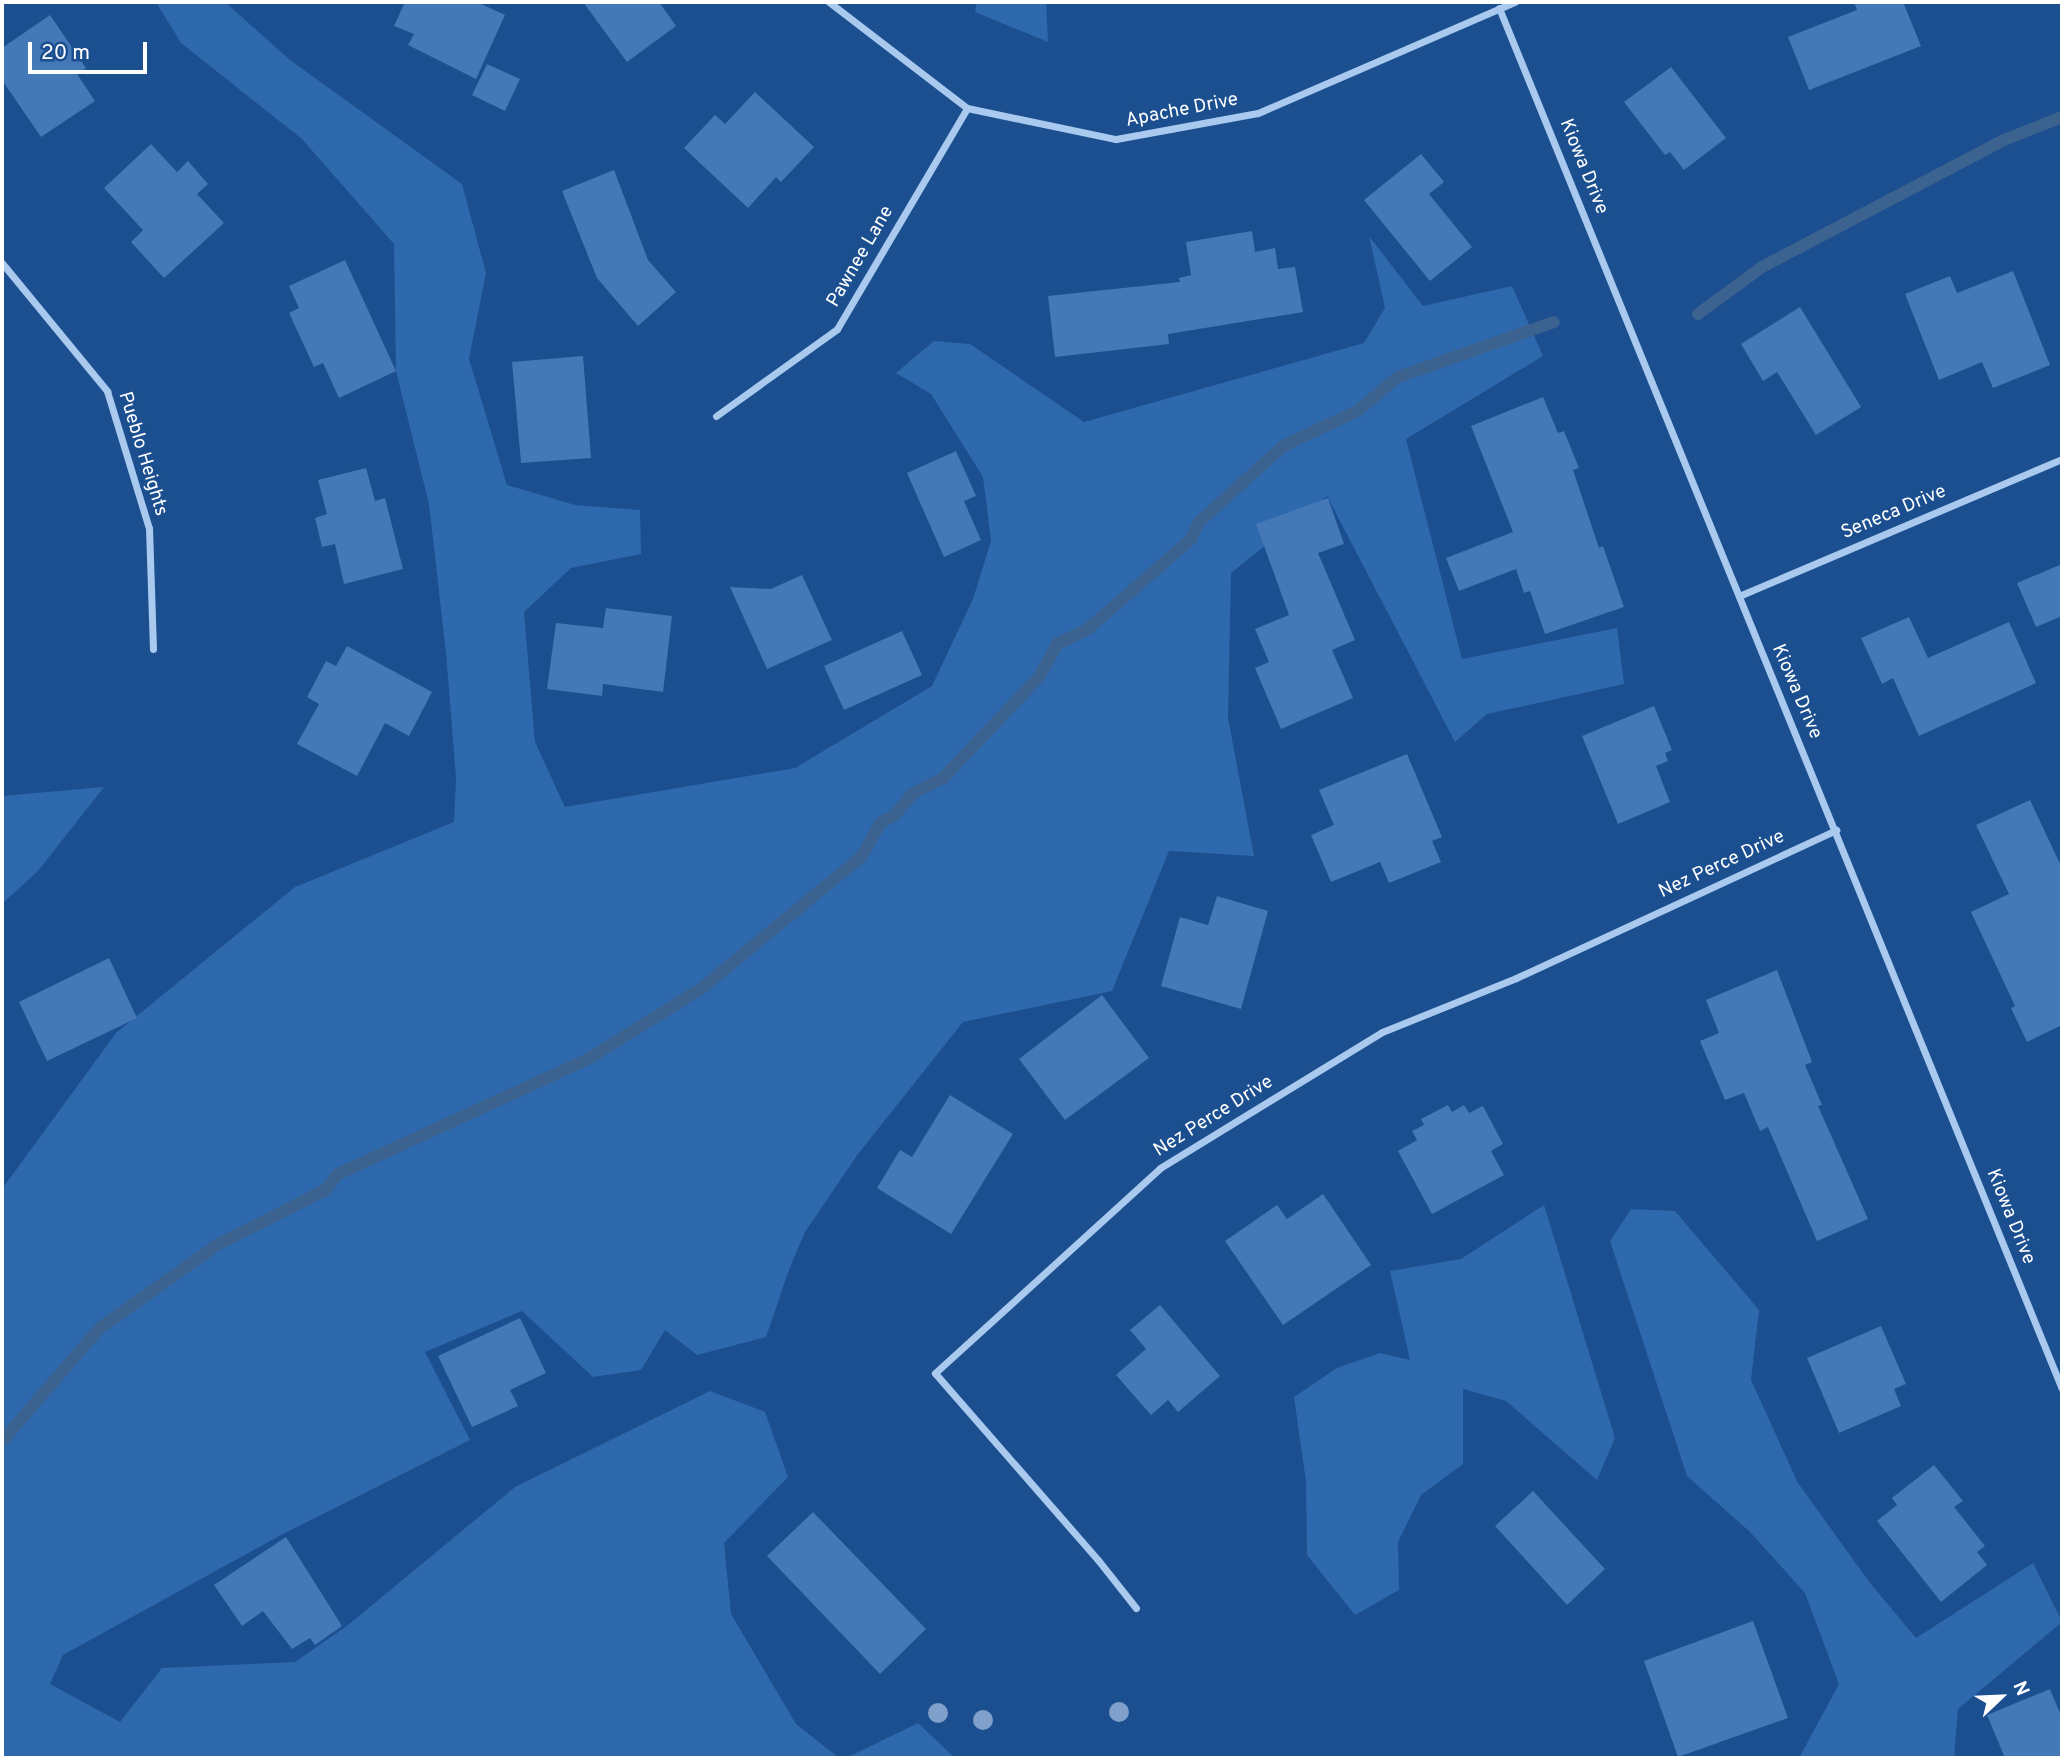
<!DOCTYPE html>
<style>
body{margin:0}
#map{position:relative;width:2064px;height:1760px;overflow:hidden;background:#1b4f8f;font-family:Overpass,sans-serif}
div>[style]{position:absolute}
.green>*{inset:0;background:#2e69ad}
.stream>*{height:12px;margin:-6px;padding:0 6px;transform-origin:6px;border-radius:6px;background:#3c6290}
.building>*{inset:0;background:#4478b7}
.street>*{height:7px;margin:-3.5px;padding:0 3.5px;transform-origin:3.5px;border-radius:3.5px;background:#a9c9ee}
.trees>*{width:20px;height:20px;margin:-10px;border-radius:50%;background:#7ea0ca}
span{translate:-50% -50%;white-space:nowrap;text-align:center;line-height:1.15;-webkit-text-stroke:6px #1b4f8f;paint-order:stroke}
.street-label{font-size:19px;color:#fff}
.frame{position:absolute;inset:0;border:4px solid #fff;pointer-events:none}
.north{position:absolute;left:1966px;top:1662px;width:70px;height:70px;-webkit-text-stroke:5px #1b4f8f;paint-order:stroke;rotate:67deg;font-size:19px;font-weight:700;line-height:28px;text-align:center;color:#fff}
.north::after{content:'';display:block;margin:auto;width:24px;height:32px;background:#fff;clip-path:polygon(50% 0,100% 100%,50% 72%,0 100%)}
.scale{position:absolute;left:28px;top:42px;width:119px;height:32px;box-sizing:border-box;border:4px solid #fff;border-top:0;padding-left:9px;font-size:21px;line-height:24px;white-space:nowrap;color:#fff;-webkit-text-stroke:5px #1b4f8f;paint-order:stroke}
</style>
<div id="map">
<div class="green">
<i style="clip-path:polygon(156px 2px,225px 2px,290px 60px,462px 184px,486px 273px,469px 359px,507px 485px,575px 505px,640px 510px,641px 554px,571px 568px,524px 612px,535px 742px,565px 807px,795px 768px,932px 686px,973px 599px,991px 541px,983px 477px,931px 394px,896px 373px,934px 341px,970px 344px,1084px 422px,1364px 343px,1385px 308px,1369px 236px,1423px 306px,1512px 286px,1543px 356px,1406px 439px,1462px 659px,1617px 628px,1624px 684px,1487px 714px,1455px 742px,1327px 496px,1231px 573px,1228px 718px,1254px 856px,1169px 851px,1112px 991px,963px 1022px,858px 1154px,805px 1232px,790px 1267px,766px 1337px,697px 1355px,665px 1330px,641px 1370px,593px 1377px,522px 1311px,425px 1352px,470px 1440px,281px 1535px,63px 1655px,50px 1684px,120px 1722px,162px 1668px,295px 1662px,348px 1625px,515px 1487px,710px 1391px,765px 1412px,788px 1477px,724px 1543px,731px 1614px,796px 1724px,839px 1758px,2px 1758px,2px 1189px,116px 1033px,295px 887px,454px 822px,456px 778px,446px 653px,429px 504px,396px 371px,394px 244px,302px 139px,181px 43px)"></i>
<i style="clip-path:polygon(977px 2px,1046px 2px,1048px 42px,975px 12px)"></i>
<i style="clip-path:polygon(104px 787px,38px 871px,2px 904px,2px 796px)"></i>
<i style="clip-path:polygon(1544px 1205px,1615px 1438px,1597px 1480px,1506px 1401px,1463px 1389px,1463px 1464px,1421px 1495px,1398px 1542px,1399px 1590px,1355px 1615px,1307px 1555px,1306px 1482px,1294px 1397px,1337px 1368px,1380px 1353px,1410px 1360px,1390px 1271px,1461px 1259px)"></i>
<i style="clip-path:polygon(1631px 1209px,1675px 1211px,1759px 1310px,1751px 1380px,1798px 1483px,1870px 1583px,1916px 1638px,2033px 1563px,2062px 1622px,1958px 1709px,1954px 1758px,1799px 1758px,1839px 1684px,1805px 1593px,1750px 1532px,1687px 1476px,1610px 1241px)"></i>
<i style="clip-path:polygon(918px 1723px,954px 1757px,846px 1758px)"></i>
</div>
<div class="stream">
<i style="left:1698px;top:314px;width:79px;rotate:-36.3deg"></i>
<i style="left:1762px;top:267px;width:273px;rotate:-27.7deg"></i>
<i style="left:2004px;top:140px;width:62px;rotate:-21.6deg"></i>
<i style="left:2px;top:1441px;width:150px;rotate:-49.1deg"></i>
<i style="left:100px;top:1328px;width:143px;rotate:-35.4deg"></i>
<i style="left:217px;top:1245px;width:121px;rotate:-27deg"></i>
<i style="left:325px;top:1190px;width:21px;rotate:-51deg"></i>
<i style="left:338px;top:1174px;width:275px;rotate:-24.7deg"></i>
<i style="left:588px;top:1059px;width:134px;rotate:-31.9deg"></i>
<i style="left:702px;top:988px;width:207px;rotate:-39.5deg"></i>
<i style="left:862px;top:856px;width:38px;rotate:-61deg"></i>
<i style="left:880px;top:823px;width:17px;rotate:-28deg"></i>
<i style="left:895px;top:815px;width:27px;rotate:-51deg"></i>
<i style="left:912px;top:794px;width:34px;rotate:-27deg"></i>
<i style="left:942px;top:779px;width:141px;rotate:-46.4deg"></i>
<i style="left:1039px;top:677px;width:38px;rotate:-61deg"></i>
<i style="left:1057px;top:644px;width:34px;rotate:-26deg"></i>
<i style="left:1088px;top:629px;width:137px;rotate:-41.1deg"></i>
<i style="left:1191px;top:539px;width:19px;rotate:-65deg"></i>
<i style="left:1199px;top:522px;width:113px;rotate:-42.1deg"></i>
<i style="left:1283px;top:446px;width:82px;rotate:-25.3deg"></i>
<i style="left:1357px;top:411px;width:53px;rotate:-39.7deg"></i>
<i style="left:1398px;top:377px;width:165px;rotate:-19.4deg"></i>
</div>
<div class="building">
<i style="clip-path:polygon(405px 2px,477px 2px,505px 15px,476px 79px,408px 45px,414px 34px,394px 26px)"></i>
<i style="clip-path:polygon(583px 2px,659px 2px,676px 26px,627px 62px)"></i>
<i style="clip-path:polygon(1854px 2px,1903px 2px,1921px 46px,1809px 90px,1788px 37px,1857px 10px)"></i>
<i style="clip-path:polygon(50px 15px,86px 68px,77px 74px,95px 101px,41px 137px,2px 80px,2px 48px)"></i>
<i style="clip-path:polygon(487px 64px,520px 79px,505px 111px,472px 95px)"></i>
<i style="clip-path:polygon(1671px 67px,1726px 138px,1684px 170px,1670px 152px,1665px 155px,1624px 102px)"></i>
<i style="clip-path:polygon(755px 92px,814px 147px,781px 182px,776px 177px,748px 208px,684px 148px,715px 115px,725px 124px)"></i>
<i style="clip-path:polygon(151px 144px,177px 172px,188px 161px,208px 184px,197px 194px,224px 223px,164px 278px,131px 242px,143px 230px,104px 188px)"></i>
<i style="clip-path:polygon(1421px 154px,1444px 182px,1429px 194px,1472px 247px,1430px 281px,1364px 200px)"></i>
<i style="clip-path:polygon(614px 170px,648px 260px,676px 292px,638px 326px,597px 278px,562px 191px)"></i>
<i style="clip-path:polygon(1252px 231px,1255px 252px,1275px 248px,1278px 269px,1295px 267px,1303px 312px,1168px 334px,1169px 344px,1055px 357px,1048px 296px,1180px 282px,1179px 278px,1191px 275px,1186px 242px)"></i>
<i style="clip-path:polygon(345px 260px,396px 371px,339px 398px,323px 363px,314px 367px,289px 313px,299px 308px,289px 286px)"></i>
<i style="clip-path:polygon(2013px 271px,2050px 365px,1993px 388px,1982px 362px,1939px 380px,1905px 294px,1950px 276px,1957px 293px)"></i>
<i style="clip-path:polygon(1800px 307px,1861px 407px,1816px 435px,1777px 372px,1763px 381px,1741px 344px)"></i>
<i style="clip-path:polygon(583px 356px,591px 458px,521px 463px,512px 362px)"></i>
<i style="clip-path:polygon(1543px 397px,1558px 433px,1564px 431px,1579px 468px,1573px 470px,1599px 548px,1603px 546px,1624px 607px,1545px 634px,1530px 591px,1524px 593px,1516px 569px,1459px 591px,1446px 558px,1513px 532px,1471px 426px)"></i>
<i style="clip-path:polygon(956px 451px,976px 496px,964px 501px,981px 540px,944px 557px,907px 473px)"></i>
<i style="clip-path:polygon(366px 468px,375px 501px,385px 498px,403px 569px,344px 584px,335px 544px,322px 547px,315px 518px,327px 514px,318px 480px)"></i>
<i style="clip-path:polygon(1328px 498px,1344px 544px,1318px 553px,1355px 640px,1332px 650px,1353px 698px,1281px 729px,1255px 668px,1269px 662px,1255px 629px,1289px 615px,1256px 524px)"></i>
<i style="clip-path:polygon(2062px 564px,2062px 616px,2036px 627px,2017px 583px)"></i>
<i style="clip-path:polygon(802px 575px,832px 640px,767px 669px,730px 587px,771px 589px)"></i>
<i style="clip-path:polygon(606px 608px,672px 616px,663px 692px,603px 684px,602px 696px,547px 689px,556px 623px,603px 628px)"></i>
<i style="clip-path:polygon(1909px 617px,1928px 658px,2009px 622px,2036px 683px,1919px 736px,1893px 678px,1882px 684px,1861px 638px)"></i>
<i style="clip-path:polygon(902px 631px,922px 675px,844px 710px,824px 666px)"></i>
<i style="clip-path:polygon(347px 646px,432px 692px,409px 736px,385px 723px,357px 776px,297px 744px,319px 704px,307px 697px,326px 661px,336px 666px)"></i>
<i style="clip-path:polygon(1654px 706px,1672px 750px,1665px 753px,1668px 761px,1656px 766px,1670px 802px,1618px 824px,1582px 736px)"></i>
<i style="clip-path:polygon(1407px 754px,1442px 837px,1432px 841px,1441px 862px,1389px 883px,1380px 862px,1331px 882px,1311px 835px,1334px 825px,1319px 790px)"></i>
<i style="clip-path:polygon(2030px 800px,2062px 868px,2062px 1025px,2027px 1042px,2011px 1008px,2015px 1006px,1971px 912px,2009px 894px,1976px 825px)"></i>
<i style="clip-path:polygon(1217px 896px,1268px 911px,1241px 1009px,1161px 986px,1180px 917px,1208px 925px)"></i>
<i style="clip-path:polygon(109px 958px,137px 1018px,47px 1061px,19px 1002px)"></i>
<i style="clip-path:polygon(1777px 970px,1812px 1062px,1805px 1065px,1822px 1105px,1818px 1106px,1868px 1219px,1817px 1241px,1768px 1127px,1760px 1131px,1744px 1093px,1725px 1100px,1700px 1041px,1719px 1033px,1706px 1000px)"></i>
<i style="clip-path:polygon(1102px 995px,1149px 1058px,1065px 1120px,1019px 1059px)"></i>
<i style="clip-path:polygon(950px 1095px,1013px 1134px,951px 1234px,877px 1188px,900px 1150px,912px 1157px)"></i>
<i style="clip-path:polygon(1448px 1105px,1452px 1112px,1464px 1105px,1469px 1113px,1483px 1106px,1503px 1144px,1491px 1151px,1504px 1175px,1432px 1214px,1398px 1151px,1417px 1140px,1412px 1131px,1424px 1125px,1421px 1119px)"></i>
<i style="clip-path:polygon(1323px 1194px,1371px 1265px,1283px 1325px,1225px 1241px,1277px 1205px,1287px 1219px)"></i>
<i style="clip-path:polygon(1160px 1305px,1220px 1376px,1178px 1412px,1168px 1400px,1151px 1415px,1116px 1375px,1146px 1349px,1130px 1330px)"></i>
<i style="clip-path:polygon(520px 1318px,546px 1373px,510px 1390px,518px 1406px,472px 1427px,438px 1356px)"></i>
<i style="clip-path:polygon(1881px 1326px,1906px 1384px,1894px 1389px,1901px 1406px,1839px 1433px,1807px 1358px)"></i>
<i style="clip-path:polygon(1934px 1465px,1963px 1501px,1954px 1507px,1985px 1546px,1977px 1552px,1987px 1565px,1941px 1602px,1877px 1521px,1897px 1505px,1892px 1498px)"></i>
<i style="clip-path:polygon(1533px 1491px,1605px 1569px,1567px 1605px,1495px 1526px)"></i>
<i style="clip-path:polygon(813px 1512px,926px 1629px,880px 1674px,767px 1556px)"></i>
<i style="clip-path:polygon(286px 1537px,342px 1626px,315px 1645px,310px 1638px,292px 1649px,263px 1611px,242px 1626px,214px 1585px)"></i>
<i style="clip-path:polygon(1753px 1621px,1788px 1718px,1678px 1757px,1644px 1661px)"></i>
<i style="clip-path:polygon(2050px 1689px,2062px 1718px,2062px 1758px,2005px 1758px,1987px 1715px)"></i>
</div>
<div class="street">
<i style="left:829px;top:2px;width:174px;rotate:37.5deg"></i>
<i style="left:967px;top:108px;width:152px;rotate:11.8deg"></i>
<i style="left:1116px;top:139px;width:144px;rotate:-10.4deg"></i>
<i style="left:1258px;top:113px;width:280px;rotate:-23.4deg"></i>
<i style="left:1499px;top:8px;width:1491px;rotate:67.82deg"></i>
<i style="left:2px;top:263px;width:166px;rotate:50.6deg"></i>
<i style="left:107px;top:391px;width:143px;rotate:73deg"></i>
<i style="left:149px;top:528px;width:121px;rotate:88.1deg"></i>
<i style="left:716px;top:416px;width:149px;rotate:-35.7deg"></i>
<i style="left:837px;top:329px;width:256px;rotate:-59.5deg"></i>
<i style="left:1739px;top:596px;width:351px;rotate:-23deg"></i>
<i style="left:1136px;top:1608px;width:61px;rotate:-128.4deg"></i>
<i style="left:1098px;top:1560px;width:248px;rotate:-131.1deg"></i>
<i style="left:935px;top:1373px;width:304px;rotate:-42.3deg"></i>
<i style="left:1160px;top:1168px;width:260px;rotate:-31.5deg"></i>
<i style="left:1382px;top:1032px;width:144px;rotate:-21.9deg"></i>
<i style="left:1516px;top:978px;width:353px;rotate:-24.8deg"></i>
</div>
<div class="trees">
<i style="left:1119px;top:1712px"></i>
<i style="left:938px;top:1713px"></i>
<i style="left:983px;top:1720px"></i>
</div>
<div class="street-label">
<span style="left:1182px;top:111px;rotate:-11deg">Apache Drive</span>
<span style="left:1583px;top:167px;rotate:68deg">Kiowa Drive</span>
<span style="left:861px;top:257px;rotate:-60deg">Pawnee Lane</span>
<span style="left:142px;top:454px;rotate:73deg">Pueblo Heights</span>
<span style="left:1894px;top:513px;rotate:-23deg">Seneca Drive</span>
<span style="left:1796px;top:692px;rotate:67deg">Kiowa Drive</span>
<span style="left:1722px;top:865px;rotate:-25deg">Nez Perce Drive</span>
<span style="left:1214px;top:1117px;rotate:-32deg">Nez Perce Drive</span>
<span style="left:2010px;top:1217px;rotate:68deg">Kiowa Drive</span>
</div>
<div class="frame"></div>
<div class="north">N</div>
<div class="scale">20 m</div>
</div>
